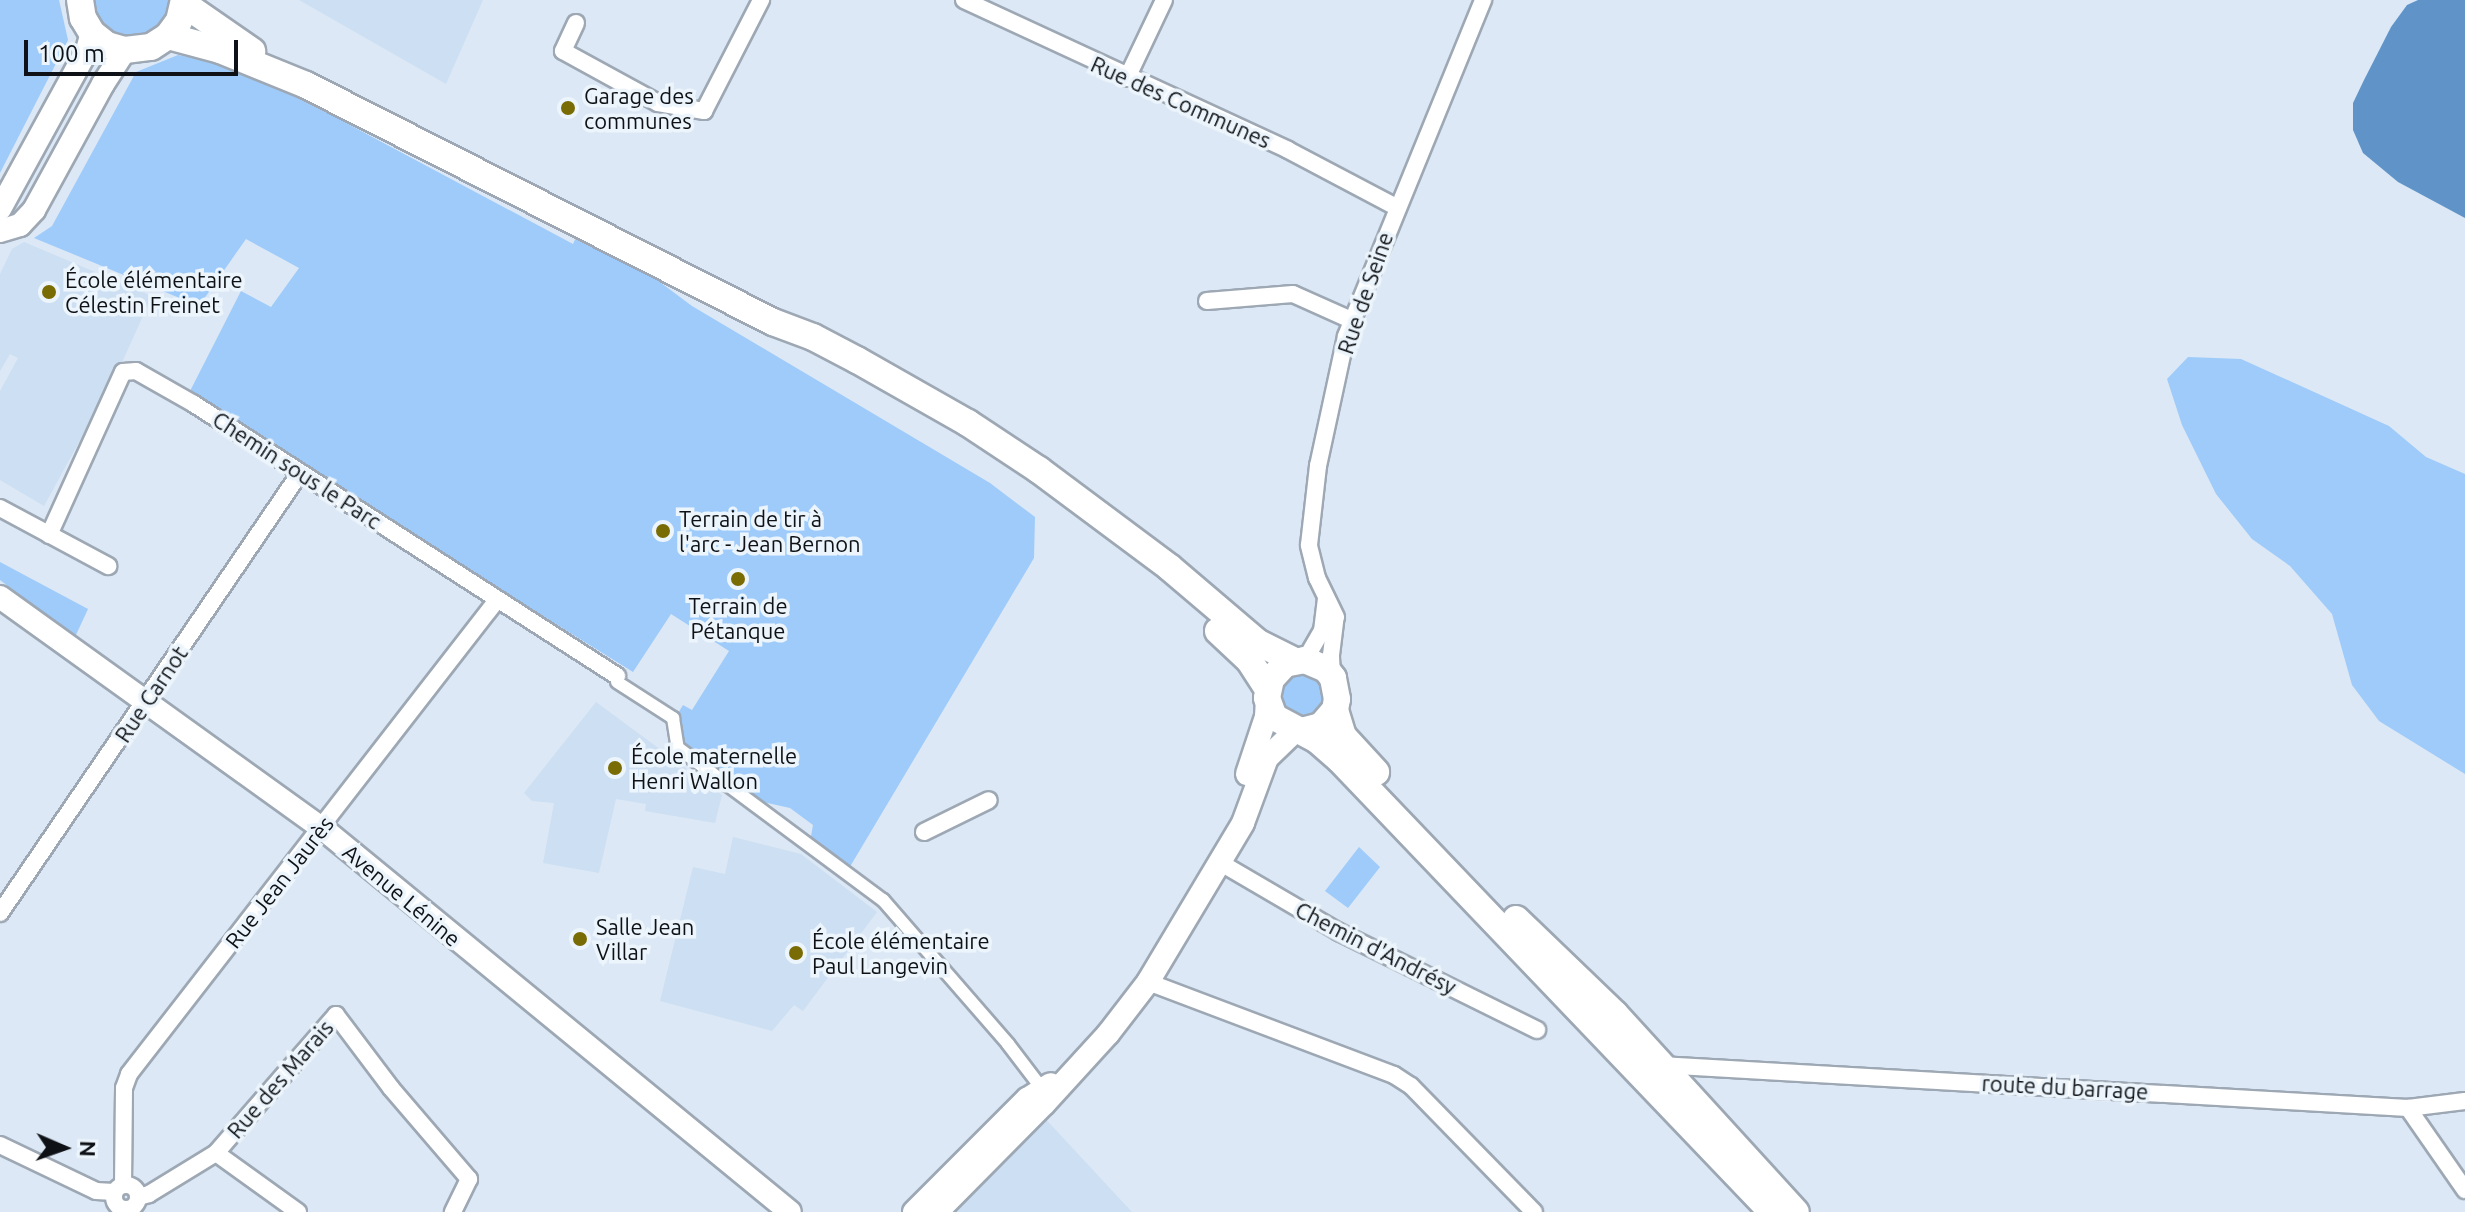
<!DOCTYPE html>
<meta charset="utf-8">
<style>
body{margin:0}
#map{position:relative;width:2465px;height:1212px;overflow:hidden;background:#dce8f5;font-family:Ubuntu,sans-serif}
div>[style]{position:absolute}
.built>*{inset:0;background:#cddff2}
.green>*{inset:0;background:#9ecbfa}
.round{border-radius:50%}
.water>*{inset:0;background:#6094c8}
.roads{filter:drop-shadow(2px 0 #9da8b4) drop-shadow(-2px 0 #9da8b4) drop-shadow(0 2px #9da8b4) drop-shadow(0 -2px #9da8b4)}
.pedestrian>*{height:12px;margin:-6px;padding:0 6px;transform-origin:6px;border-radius:6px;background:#fff}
.minor>*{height:16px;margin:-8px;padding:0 8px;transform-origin:8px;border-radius:8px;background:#fff}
.minor>.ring{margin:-8px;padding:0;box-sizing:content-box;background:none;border:16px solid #fff;border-radius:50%}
.tertiary>*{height:22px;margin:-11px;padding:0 11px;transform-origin:11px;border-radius:11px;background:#fff}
.primary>*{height:26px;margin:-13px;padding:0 13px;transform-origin:13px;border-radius:13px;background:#fff}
.dots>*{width:22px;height:22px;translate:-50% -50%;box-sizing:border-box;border:4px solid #edf5fc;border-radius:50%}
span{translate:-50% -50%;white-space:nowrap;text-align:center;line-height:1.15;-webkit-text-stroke:7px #edf5fc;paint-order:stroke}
.poi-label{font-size:22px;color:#0e1216}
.left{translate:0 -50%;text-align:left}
.street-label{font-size:22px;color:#0e1216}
.north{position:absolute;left:24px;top:1108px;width:80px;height:80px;-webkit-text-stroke:6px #edf5fc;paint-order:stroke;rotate:92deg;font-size:22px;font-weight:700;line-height:32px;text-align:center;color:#0e1216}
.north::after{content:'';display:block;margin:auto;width:28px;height:36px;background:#0e1216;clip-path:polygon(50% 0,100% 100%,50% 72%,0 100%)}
.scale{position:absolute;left:24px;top:40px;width:214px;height:36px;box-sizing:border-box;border:4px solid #0e1216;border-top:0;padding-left:10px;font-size:24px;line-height:28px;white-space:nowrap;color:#0e1216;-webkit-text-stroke:6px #edf5fc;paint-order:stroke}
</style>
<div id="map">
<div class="built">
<i style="clip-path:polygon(299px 0,483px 0,446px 84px)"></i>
<i style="clip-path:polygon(24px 242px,152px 296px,119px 369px,44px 506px,0 480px,0 391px,18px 358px,10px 354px,0 371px,0 274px,12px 249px)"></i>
<i style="clip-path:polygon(596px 702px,722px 795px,715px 823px,645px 811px,646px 804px,616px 799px,599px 873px,543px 863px,554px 803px,532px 801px,524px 793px)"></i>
<i style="clip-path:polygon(733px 837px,801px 854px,877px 912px,803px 1011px,794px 1005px,772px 1031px,660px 1001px,693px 867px,725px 874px)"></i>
<i style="clip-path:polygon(1027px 1099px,1132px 1212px,914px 1212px)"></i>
</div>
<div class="green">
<i style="clip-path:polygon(0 0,59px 0,68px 40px,0 173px)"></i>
<i style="clip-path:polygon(90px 0,174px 0,171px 13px,158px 30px,138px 39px,116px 36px,98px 23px)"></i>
<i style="clip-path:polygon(178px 55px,216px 62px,288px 92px,573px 244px,582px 224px,692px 306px,990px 483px,1035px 517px,1034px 558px,848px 870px,810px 842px,813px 825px,790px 808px,754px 800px,683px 746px,675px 718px,683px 705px,692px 710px,729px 651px,671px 614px,633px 672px,188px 395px,241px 291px,271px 307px,299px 268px,246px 239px,199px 306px,34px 238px,52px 226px,136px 72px)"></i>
<i style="clip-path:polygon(2188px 357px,2241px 359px,2389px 426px,2426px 457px,2465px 474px,2465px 774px,2379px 721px,2352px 685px,2332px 614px,2290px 566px,2252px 539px,2216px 494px,2182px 425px,2167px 379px)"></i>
<i style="clip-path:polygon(0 562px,88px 609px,75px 637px,0 580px)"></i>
<i class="round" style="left:1280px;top:672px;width:44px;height:44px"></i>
<i style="clip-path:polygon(1359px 847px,1380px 867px,1348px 908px,1325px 891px)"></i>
</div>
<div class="water">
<i style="clip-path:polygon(2418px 0,2465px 0,2465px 218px,2398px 182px,2363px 153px,2353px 130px,2353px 103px,2364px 80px,2391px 27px,2407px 5px)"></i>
</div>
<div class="roads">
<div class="pedestrian">
<i style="left:617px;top:682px;width:67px;rotate:32.7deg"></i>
<i style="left:673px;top:718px;width:30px;rotate:81deg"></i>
<i style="left:678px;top:748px;width:255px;rotate:36.6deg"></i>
<i style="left:883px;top:900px;width:191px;rotate:49deg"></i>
<i style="left:1008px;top:1044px;width:58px;rotate:52.7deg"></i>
</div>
<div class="minor">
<i style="left:964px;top:0;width:357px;rotate:24.8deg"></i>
<i style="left:1288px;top:150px;width:122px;rotate:27.8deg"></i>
<i style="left:576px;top:23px;width:31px;rotate:115deg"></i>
<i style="left:563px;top:51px;width:108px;rotate:28.7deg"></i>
<i style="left:658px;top:103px;width:47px;rotate:9.9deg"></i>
<i style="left:704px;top:111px;width:125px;rotate:-62.8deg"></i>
<i style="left:1127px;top:78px;width:86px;rotate:-64.6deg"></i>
<i style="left:1207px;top:301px;width:86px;rotate:-4.7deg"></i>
<i style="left:1293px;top:294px;width:64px;rotate:24.1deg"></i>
<i style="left:0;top:508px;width:123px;rotate:28.2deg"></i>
<i style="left:49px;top:535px;width:179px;rotate:-65.6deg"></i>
<i style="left:123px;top:372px;width:13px;rotate:-4deg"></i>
<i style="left:136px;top:371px;width:67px;rotate:29.6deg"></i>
<i style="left:194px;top:404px;width:503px;rotate:32.74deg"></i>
<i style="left:1305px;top:660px;width:34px;rotate:-60deg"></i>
<i style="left:1322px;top:631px;width:32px;rotate:-83deg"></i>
<i style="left:1332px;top:676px;width:21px;rotate:-93deg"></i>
<i style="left:1331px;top:655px;width:38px;rotate:-83deg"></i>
<i style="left:1336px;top:617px;width:43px;rotate:-116deg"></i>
<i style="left:1317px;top:578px;width:34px;rotate:-104deg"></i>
<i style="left:1309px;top:545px;width:80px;rotate:-83.5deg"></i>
<i style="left:1318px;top:466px;width:133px;rotate:-77.8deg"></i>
<i style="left:1346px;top:336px;width:363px;rotate:-67.8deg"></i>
<i style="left:924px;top:832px;width:72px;rotate:-26.2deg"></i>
<i style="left:1219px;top:862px;width:139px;rotate:30.3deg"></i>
<i style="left:1339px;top:932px;width:221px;rotate:26.3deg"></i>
<i style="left:0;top:913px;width:533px;rotate:-55.71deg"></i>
<i style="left:1148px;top:982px;width:263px;rotate:20.7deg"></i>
<i style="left:1394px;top:1075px;width:20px;rotate:33deg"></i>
<i style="left:1411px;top:1086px;width:176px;rotate:45.7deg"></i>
<i style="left:1660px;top:1065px;width:749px;rotate:3.29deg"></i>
<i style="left:2408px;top:1108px;width:57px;rotate:-7deg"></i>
<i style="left:2408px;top:1108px;width:100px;rotate:55.2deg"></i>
<i style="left:0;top:1145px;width:106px;rotate:25.6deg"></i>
<i style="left:96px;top:1191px;width:18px;rotate:3deg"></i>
<i style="left:216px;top:1153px;width:101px;rotate:35.7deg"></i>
<i class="ring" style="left:114px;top:1185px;width:8px;height:8px"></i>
<i style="left:123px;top:1185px;width:97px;rotate:-89.4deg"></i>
<i style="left:124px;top:1088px;width:15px;rotate:-70deg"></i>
<i style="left:129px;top:1074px;width:600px;rotate:-52.18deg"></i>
<i style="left:138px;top:1197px;width:11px;rotate:-15deg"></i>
<i style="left:149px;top:1194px;width:79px;rotate:-31.5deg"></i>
<i style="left:216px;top:1153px;width:183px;rotate:-49deg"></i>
<i style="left:336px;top:1015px;width:91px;rotate:53deg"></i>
<i style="left:391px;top:1088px;width:120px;rotate:49.4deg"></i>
<i style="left:469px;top:1179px;width:37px;rotate:116deg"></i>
</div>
<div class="tertiary">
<i style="left:0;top:209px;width:181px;rotate:-61.3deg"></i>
<i style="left:87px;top:50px;width:18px;rotate:-74deg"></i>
<i style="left:0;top:231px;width:21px;rotate:-17deg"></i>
<i style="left:20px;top:225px;width:21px;rotate:-47deg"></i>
<i style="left:34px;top:210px;width:144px;rotate:-61.3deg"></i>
<i style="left:103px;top:84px;width:40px;rotate:-57.1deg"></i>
<i style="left:0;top:597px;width:396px;rotate:35.7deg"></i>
<i style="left:322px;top:828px;width:605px;rotate:39.37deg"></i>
<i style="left:1247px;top:774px;width:60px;rotate:-71.6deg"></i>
<i style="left:1266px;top:717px;width:19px;rotate:-87deg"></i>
<i style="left:914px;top:1212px;width:160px;rotate:-45deg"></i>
<i style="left:1027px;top:1099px;width:28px;rotate:-32deg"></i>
<i style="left:937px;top:1212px;width:152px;rotate:-45.3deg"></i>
<i style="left:1044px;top:1104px;width:95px;rotate:-47.6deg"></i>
<i style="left:1108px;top:1034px;width:66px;rotate:-52.4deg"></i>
<i style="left:1148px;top:982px;width:185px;rotate:-59.1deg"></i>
<i style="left:1243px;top:823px;width:69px;rotate:-69.7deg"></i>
<i style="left:1267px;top:758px;width:40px;rotate:-44deg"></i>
</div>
<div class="primary">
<i style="left:80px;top:0;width:18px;rotate:81deg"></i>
<i style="left:83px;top:18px;width:17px;rotate:59deg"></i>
<i style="left:92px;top:33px;width:19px;rotate:39deg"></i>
<i style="left:107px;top:45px;width:19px;rotate:16deg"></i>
<i style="left:125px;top:50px;width:26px;rotate:-7deg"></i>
<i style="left:151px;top:47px;width:20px;rotate:-33deg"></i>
<i style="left:168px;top:36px;width:19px;rotate:-54deg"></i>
<i style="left:179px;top:21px;width:22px;rotate:-77deg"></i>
<i style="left:184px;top:4px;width:83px;rotate:34.7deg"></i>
<i style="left:168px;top:36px;width:54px;rotate:15.1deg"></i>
<i style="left:220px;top:50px;width:93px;rotate:22.1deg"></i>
<i style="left:306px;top:85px;width:524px;rotate:26.91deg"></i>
<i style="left:773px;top:322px;width:43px;rotate:20.6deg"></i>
<i style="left:813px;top:337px;width:50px;rotate:27.6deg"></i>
<i style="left:857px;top:360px;width:128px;rotate:29.6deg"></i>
<i style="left:968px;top:423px;width:85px;rotate:33.5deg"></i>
<i style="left:1039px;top:470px;width:162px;rotate:36.7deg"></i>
<i style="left:1169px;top:567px;width:116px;rotate:40.4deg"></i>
<i style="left:1257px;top:642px;width:42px;rotate:26.6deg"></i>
<i style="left:1218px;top:631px;width:42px;rotate:43.1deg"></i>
<i style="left:1249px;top:660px;width:33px;rotate:57deg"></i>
<i style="left:1335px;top:710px;width:27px;rotate:73deg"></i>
<i style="left:1343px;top:736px;width:49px;rotate:47.5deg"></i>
<i style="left:1301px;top:731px;width:21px;rotate:-14deg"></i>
<i style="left:1321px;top:726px;width:21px;rotate:-49deg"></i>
<i style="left:1335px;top:710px;width:11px;rotate:-80deg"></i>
<i style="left:1337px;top:699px;width:21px;rotate:-101deg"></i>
<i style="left:1333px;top:678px;width:11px;rotate:-128deg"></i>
<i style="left:1326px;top:669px;width:23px;rotate:-157deg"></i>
<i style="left:1305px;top:660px;width:20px;rotate:169deg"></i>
<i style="left:1285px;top:664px;width:21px;rotate:133deg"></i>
<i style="left:1271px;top:679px;width:19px;rotate:102deg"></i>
<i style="left:1267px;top:698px;width:20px;rotate:70deg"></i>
<i style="left:1274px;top:717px;width:49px;rotate:28.1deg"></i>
<i style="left:1317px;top:740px;width:30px;rotate:41deg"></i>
<i style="left:1340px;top:760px;width:625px;rotate:46.3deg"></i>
<i style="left:1516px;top:919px;width:137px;rotate:43.8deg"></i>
<i style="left:1615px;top:1014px;width:268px;rotate:47.6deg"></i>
</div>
</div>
<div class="dots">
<i style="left:568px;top:108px;background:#7a6c05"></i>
<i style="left:49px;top:292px;background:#7a6c05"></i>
<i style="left:663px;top:531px;background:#7a6c05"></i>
<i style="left:738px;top:579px;background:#7a6c05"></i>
<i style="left:615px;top:768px;background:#7a6c05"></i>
<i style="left:580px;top:939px;background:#7a6c05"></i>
<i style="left:796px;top:953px;background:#7a6c05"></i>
</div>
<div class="poi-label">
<span class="left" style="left:584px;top:108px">Garage des<br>communes</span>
<span class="left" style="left:65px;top:292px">École élémentaire<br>Célestin Freinet</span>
<span class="left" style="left:679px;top:531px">Terrain de tir à<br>l'arc - Jean Bernon</span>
<span style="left:738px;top:618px">Terrain de<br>Pétanque</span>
<span class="left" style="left:631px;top:768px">École maternelle<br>Henri Wallon</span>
<span class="left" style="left:596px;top:939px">Salle Jean<br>Villar</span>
<span class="left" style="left:812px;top:953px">École élémentaire<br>Paul Langevin</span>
</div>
<div class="street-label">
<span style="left:1181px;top:102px;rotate:24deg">Rue des Communes</span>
<span style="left:1365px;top:293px;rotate:-71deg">Rue de Seine</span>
<span style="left:297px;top:470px;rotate:33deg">Chemin sous le Parc</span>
<span style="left:151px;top:694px;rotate:-56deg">Rue Carnot</span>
<span style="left:279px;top:882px;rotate:-52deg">Rue Jean Jaurès</span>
<span style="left:402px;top:895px;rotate:40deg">Avenue Lénine</span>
<span style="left:1376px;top:948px;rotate:27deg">Chemin d'Andrésy</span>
<span style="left:280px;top:1079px;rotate:-49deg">Rue des Marais</span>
<span style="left:2065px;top:1087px;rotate:3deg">route du barrage</span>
</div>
<div class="north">N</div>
<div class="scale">100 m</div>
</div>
